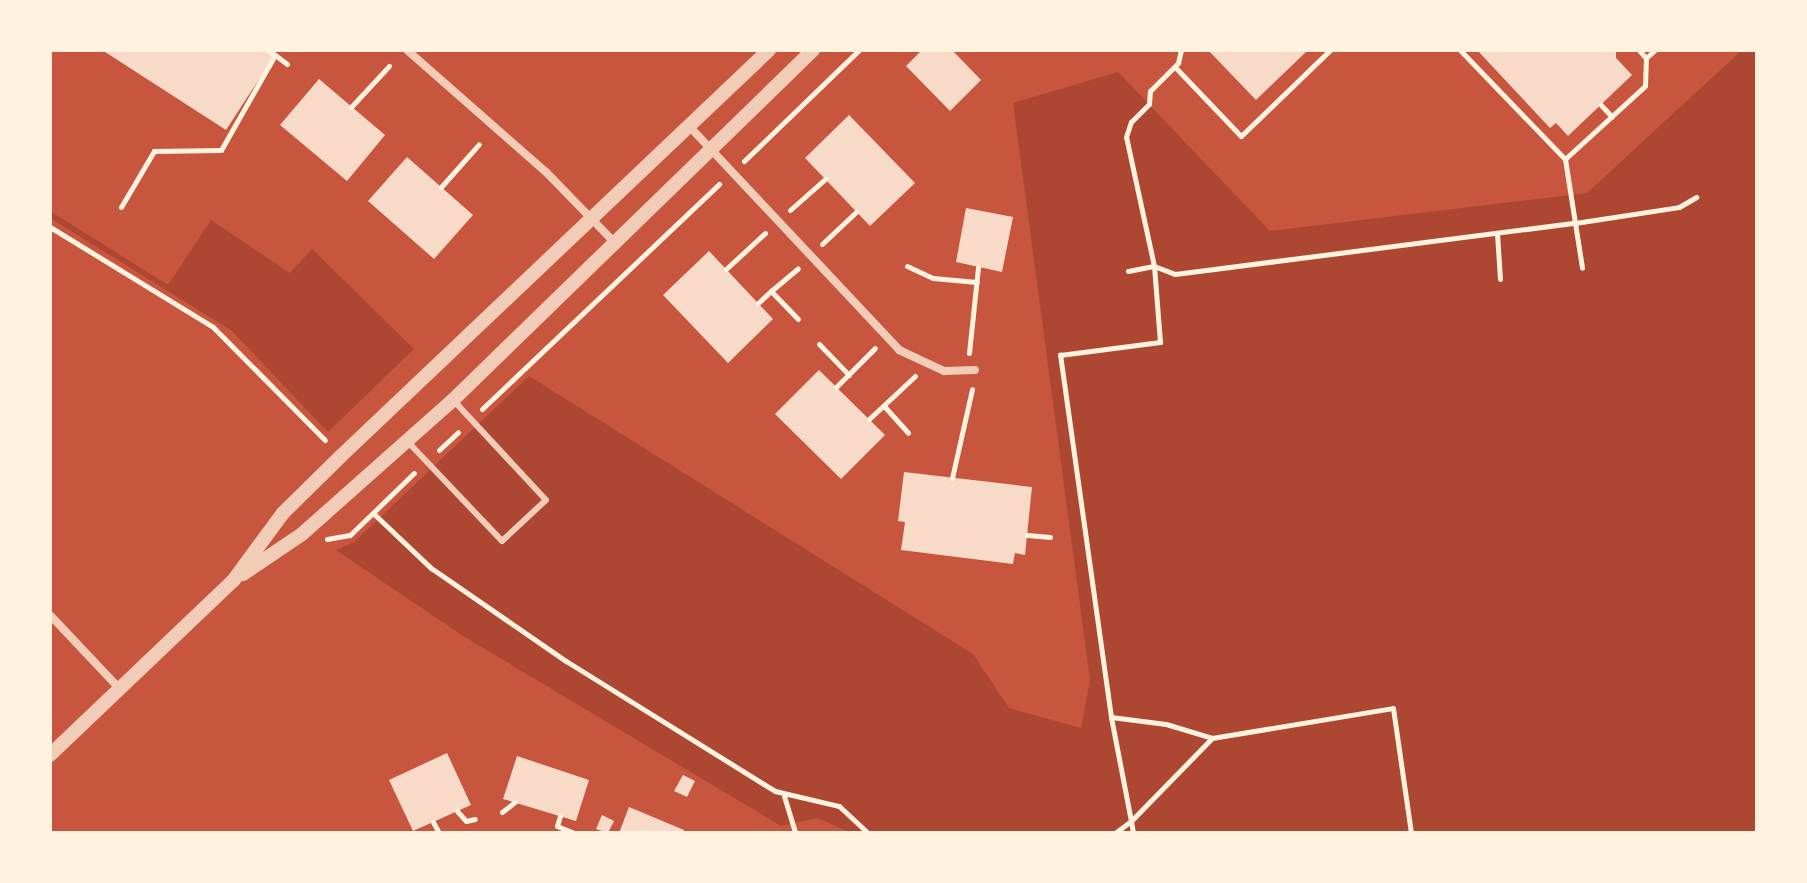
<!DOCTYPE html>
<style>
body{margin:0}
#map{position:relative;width:1807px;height:883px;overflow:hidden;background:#c8553d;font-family:"Crimson Pro",serif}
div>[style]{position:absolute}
.green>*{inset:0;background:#ae4732}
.building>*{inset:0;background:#f7dbc8}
.path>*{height:5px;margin:-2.5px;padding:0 2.5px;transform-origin:2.5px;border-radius:2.5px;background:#fff3e0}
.service>*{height:6px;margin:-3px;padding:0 3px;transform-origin:3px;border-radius:3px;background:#f1ccb7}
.minor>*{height:8px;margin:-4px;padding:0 4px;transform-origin:4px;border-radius:4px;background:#f1ccb7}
.tertiary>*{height:14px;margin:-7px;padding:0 7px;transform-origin:7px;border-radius:7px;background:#f1ccb7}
span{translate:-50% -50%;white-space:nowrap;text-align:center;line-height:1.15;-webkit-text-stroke:8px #fff3e0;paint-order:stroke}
.frame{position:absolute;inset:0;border:52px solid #fff3e0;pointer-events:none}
</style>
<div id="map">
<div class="green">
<i style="clip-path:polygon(1742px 50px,1757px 50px,1757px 833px,852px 833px,817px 818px,781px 826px,463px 636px,336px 550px,354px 542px,529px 376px,973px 654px,1009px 708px,1081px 728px,1090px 680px,1013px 103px,1118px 72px,1270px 231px,1587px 193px)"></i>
<i style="clip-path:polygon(50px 211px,168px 285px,211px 220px,290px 273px,312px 249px,414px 349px,328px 432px,232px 331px,50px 218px)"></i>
</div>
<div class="building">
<i style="clip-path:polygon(102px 50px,268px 50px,275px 55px,226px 130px)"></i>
<i style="clip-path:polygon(922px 50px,952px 50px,981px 80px,950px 111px,906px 66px)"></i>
<i style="clip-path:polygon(1208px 50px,1308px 50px,1256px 100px)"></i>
<i style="clip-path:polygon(1477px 50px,1616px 50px,1616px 58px,1632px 75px,1568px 136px,1556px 123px,1550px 128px)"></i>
<i style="clip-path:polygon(319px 79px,385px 135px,347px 181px,280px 125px)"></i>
<i style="clip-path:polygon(849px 115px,915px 183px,870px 226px,805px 158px)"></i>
<i style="clip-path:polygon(407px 157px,473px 215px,434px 259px,368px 201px)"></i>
<i style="clip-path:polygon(966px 208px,1013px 217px,1002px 272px,956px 262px)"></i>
<i style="clip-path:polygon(709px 251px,773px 319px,728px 363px,663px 295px)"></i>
<i style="clip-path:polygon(819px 370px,885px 435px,841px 479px,775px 414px)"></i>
<i style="clip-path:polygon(904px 472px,1032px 487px,1025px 555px,1015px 553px,1013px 564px,901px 550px,905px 522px,898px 521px)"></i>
<i style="clip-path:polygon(447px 753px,471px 805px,413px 831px,389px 780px)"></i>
<i style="clip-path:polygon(517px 756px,589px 780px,576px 821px,503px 799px)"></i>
<i style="clip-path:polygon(683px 775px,695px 781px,687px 797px,674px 791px)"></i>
<i style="clip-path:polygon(629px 807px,684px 830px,683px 833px,619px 833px)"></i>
<i style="clip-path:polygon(602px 815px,614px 821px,608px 833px,596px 829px)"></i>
</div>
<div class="path">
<i style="left:268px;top:50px;width:9px;rotate:36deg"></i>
<i style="left:1460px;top:50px;width:151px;rotate:46.1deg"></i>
<i style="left:1565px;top:159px;width:108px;rotate:-42.4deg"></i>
<i style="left:1645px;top:86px;width:28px;rotate:-88deg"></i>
<i style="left:1639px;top:50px;width:11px;rotate:49deg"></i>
<i style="left:1646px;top:58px;width:12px;rotate:-42deg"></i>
<i style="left:1175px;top:67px;width:95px;rotate:46.3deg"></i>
<i style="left:1241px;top:136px;width:124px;rotate:-44deg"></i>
<i style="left:1601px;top:105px;width:16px;rotate:47deg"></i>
<i style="left:351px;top:107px;width:56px;rotate:-47.2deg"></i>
<i style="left:1565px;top:159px;width:110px;rotate:81.1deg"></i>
<i style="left:744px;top:161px;width:160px;rotate:-44deg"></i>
<i style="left:441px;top:187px;width:57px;rotate:-48.5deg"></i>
<i style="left:121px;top:207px;width:65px;rotate:-59.5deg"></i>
<i style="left:154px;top:151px;width:67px;rotate:-0.9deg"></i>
<i style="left:221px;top:150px;width:109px;rotate:-60.4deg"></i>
<i style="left:275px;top:55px;width:15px;rotate:37deg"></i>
<i style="left:790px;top:210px;width:47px;rotate:-41.5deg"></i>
<i style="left:50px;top:227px;width:191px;rotate:31.5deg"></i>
<i style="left:213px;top:327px;width:159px;rotate:45.3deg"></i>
<i style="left:1497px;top:233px;width:46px;rotate:86.3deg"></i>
<i style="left:822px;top:244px;width:47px;rotate:-43.3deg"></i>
<i style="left:907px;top:266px;width:29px;rotate:25deg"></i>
<i style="left:933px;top:278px;width:44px;rotate:5.2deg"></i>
<i style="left:726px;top:269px;width:53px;rotate:-42.7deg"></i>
<i style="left:1128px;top:271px;width:26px;rotate:-11deg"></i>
<i style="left:1154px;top:266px;width:22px;rotate:21deg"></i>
<i style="left:1175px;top:274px;width:403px;rotate:-7.3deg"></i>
<i style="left:1575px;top:223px;width:105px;rotate:-8.7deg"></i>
<i style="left:1679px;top:207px;width:20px;rotate:-30deg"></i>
<i style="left:758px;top:303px;width:18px;rotate:-43deg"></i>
<i style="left:798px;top:319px;width:39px;rotate:-134deg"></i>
<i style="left:771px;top:291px;width:35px;rotate:-40deg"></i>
<i style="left:819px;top:344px;width:43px;rotate:45.9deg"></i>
<i style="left:969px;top:353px;width:86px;rotate:-84deg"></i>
<i style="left:836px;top:387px;width:55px;rotate:-45deg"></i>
<i style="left:884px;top:406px;width:36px;rotate:48deg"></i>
<i style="left:482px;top:409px;width:327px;rotate:-43.5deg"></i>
<i style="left:869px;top:419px;width:63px;rotate:-43.1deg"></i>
<i style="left:439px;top:450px;width:26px;rotate:-43deg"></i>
<i style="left:952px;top:478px;width:91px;rotate:-77.3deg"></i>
<i style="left:373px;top:513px;width:80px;rotate:43.5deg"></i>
<i style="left:431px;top:568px;width:164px;rotate:34.6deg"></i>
<i style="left:566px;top:661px;width:246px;rotate:31.9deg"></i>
<i style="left:775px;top:791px;width:66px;rotate:13.2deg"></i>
<i style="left:839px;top:806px;width:40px;rotate:43deg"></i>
<i style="left:1027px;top:535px;width:23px;rotate:5deg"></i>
<i style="left:327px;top:539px;width:23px;rotate:-10deg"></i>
<i style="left:350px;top:535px;width:89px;rotate:-44.1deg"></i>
<i style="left:1111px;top:717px;width:366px;rotate:-98deg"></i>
<i style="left:1060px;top:355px;width:101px;rotate:-7.4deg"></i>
<i style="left:1160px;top:342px;width:76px;rotate:-94.5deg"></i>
<i style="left:1154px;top:266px;width:132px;rotate:-102.2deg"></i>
<i style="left:1126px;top:137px;width:16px;rotate:-72deg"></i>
<i style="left:1131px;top:122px;width:25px;rotate:-45deg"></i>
<i style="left:1149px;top:104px;width:13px;rotate:-86deg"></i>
<i style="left:1150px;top:91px;width:40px;rotate:-45deg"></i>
<i style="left:1178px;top:63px;width:13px;rotate:-77deg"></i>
<i style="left:784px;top:796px;width:39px;rotate:73deg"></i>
<i style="left:457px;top:811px;width:13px;rotate:48deg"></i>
<i style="left:466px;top:821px;width:9px;rotate:-13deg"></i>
<i style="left:502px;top:812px;width:16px;rotate:-38deg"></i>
<i style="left:560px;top:816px;width:10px;rotate:107deg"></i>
<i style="left:557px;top:826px;width:18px;rotate:22deg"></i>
<i style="left:433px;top:822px;width:13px;rotate:61deg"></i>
<i style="left:1115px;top:833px;width:20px;rotate:-37deg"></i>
<i style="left:1131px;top:821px;width:106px;rotate:-100.9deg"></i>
<i style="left:1111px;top:717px;width:55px;rotate:7.3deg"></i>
<i style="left:1166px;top:724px;width:48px;rotate:16.9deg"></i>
<i style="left:1133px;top:833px;width:12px;rotate:-99deg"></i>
<i style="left:1131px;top:821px;width:116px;rotate:-45.7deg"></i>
<i style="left:1212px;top:738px;width:183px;rotate:-9.4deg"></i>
<i style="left:1393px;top:708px;width:126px;rotate:81.8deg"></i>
</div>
<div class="service">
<i style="left:409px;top:443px;width:135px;rotate:46.5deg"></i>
<i style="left:502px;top:541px;width:60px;rotate:-43deg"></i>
<i style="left:546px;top:500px;width:137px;rotate:-132.9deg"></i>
</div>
<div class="minor">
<i style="left:407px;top:50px;width:186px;rotate:41.3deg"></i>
<i style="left:547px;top:173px;width:98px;rotate:45.8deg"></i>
<i style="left:689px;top:126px;width:307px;rotate:46.8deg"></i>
<i style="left:899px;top:350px;width:50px;rotate:25deg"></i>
<i style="left:944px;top:371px;width:31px;rotate:-2deg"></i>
<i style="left:50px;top:615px;width:100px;rotate:46.6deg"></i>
</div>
<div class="tertiary">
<i style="left:243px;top:574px;width:71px;rotate:-34.1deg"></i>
<i style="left:302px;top:534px;width:202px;rotate:-41.6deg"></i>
<i style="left:453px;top:400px;width:502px;rotate:-44.19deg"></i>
<i style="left:50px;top:755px;width:253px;rotate:-43.6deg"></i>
<i style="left:233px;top:581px;width:84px;rotate:-53.7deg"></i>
<i style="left:283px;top:513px;width:81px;rotate:-44.5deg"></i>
<i style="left:341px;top:456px;width:590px;rotate:-43.49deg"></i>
</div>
<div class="frame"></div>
</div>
